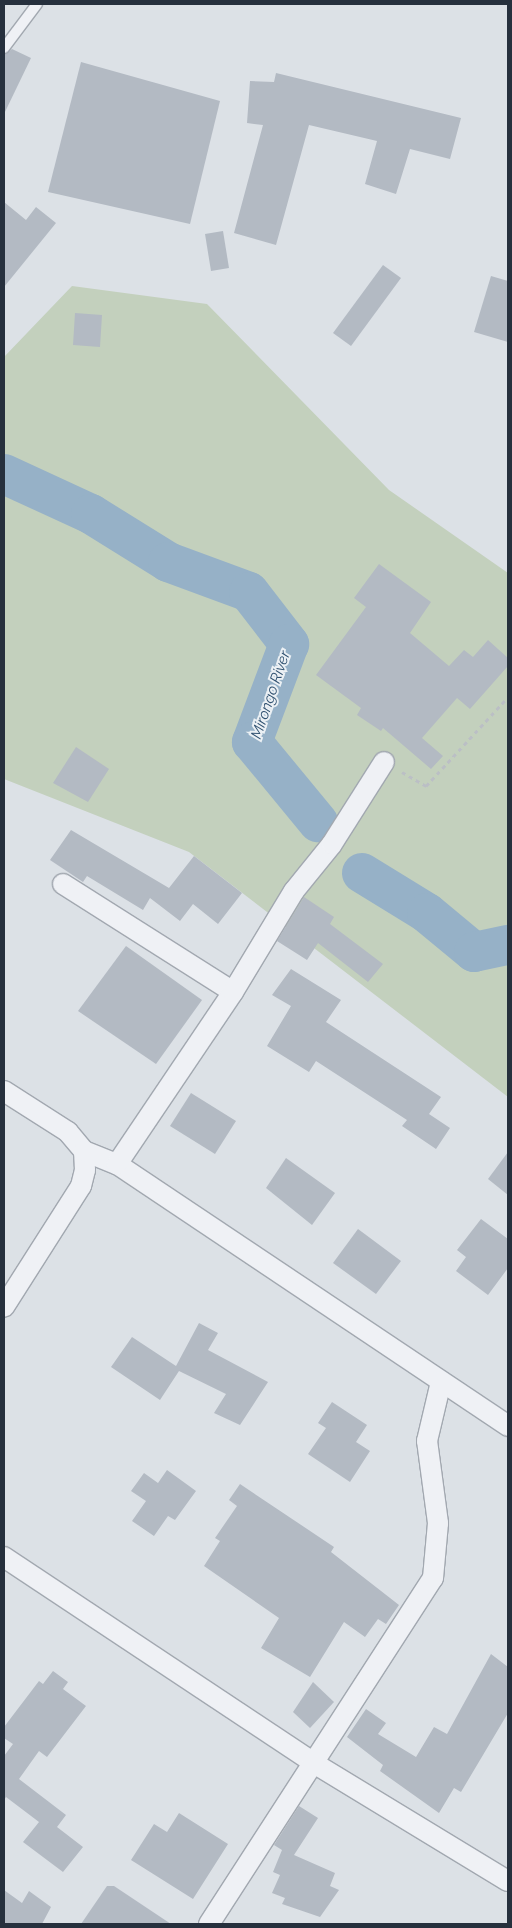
<!DOCTYPE html>
<style>
body{margin:0}
#map{position:relative;width:512px;height:1928px;overflow:hidden;background:#dce1e6;font-family:Raleway,sans-serif}
div>[style]{position:absolute}
.green>*{inset:0;background:#c3d0bd}
.river>*{height:40px;margin:-20px;padding:0 20px;transform-origin:20px;border-radius:20px;background:#96b1c7}
.building>*{inset:0;background:#b3bac3}
.path>*{height:3px;margin-top:-1.5px;transform-origin:0;background:repeating-linear-gradient(90deg,#bbbfc5 0 4px,transparent 0 8px)}
.roads{filter:drop-shadow(1px 0 #a2a8b0) drop-shadow(-1px 0 #a2a8b0) drop-shadow(0 1px #a2a8b0) drop-shadow(0 -1px #a2a8b0)}
.service>*{height:10px;margin:-5px;padding:0 5px;transform-origin:5px;border-radius:5px;background:#eff1f5}
.minor>*{height:20px;margin:-10px;padding:0 10px;transform-origin:10px;border-radius:10px;background:#eff1f5}
span{translate:-50% -50%;white-space:nowrap;text-align:center;line-height:1.15;-webkit-text-stroke:4px #ebf0f4;paint-order:stroke}
.water-label{font-size:15px;color:#305170;font-style:italic}
.frame{position:absolute;inset:0;border:5px solid #26303d;pointer-events:none}
</style>
<div id="map">
<div class="green">
<i style="clip-path:polygon(72px 286px,207px 304px,389px 490px,508px 573px,508px 1097px,189px 852px,4px 779px,4px 357px)"></i>
</div>
<div class="river">
<i style="left:4px;top:474px;width:96px;rotate:24.7deg"></i>
<i style="left:91px;top:514px;width:91px;rotate:31.9deg"></i>
<i style="left:168px;top:562px;width:86px;rotate:20.3deg"></i>
<i style="left:249px;top:592px;width:66px;rotate:52.4deg"></i>
<i style="left:289px;top:644px;width:105px;rotate:110.7deg"></i>
<i style="left:252px;top:742px;width:104px;rotate:50.5deg"></i>
<i style="left:362px;top:873px;width:76px;rotate:31.6deg"></i>
<i style="left:427px;top:913px;width:61px;rotate:39.7deg"></i>
<i style="left:474px;top:952px;width:35px;rotate:-12deg"></i>
</div>
<div class="building">
<i style="clip-path:polygon(12px 49px,31px 58px,4px 114px,4px 55px)"></i>
<i style="clip-path:polygon(81px 62px,220px 101px,190px 224px,48px 192px)"></i>
<i style="clip-path:polygon(276px 73px,461px 118px,450px 159px,410px 149px,396px 194px,365px 184px,377px 141px,309px 125px,276px 245px,234px 233px,263px 125px,247px 123px,250px 81px,274px 82px)"></i>
<i style="clip-path:polygon(4px 202px,26px 220px,36px 207px,56px 223px,4px 287px)"></i>
<i style="clip-path:polygon(223px 231px,229px 268px,211px 271px,205px 234px)"></i>
<i style="clip-path:polygon(383px 265px,401px 278px,351px 346px,333px 333px)"></i>
<i style="clip-path:polygon(491px 276px,508px 281px,508px 342px,474px 332px)"></i>
<i style="clip-path:polygon(75px 313px,102px 315px,100px 347px,73px 345px)"></i>
<i style="clip-path:polygon(379px 564px,431px 602px,410px 633px,449px 666px,464px 650px,473px 657px,488px 640px,508px 658px,508px 666px,470px 709px,457px 698px,422px 738px,443px 756px,431px 769px,383px 728px,381px 731px,357px 715px,361px 708px,316px 675px,366px 607px,354px 598px)"></i>
<i style="clip-path:polygon(76px 747px,109px 769px,88px 802px,53px 783px)"></i>
<i style="clip-path:polygon(71px 830px,169px 888px,194px 856px,242px 893px,218px 924px,193px 904px,180px 921px,150px 898px,143px 910px,87px 876px,83px 882px,50px 860px)"></i>
<i style="clip-path:polygon(304px 897px,334px 917px,330px 924px,383px 964px,368px 982px,318px 943px,307px 960px,277px 941px)"></i>
<i style="clip-path:polygon(126px 946px,202px 1000px,156px 1064px,78px 1011px)"></i>
<i style="clip-path:polygon(291px 969px,341px 1000px,326px 1022px,441px 1097px,429px 1114px,450px 1128px,436px 1149px,402px 1126px,407px 1120px,316px 1061px,309px 1072px,267px 1046px,291px 1006px,272px 995px)"></i>
<i style="clip-path:polygon(191px 1093px,236px 1121px,215px 1154px,170px 1126px)"></i>
<i style="clip-path:polygon(508px 1152px,508px 1195px,488px 1179px)"></i>
<i style="clip-path:polygon(286px 1158px,335px 1193px,312px 1225px,266px 1188px)"></i>
<i style="clip-path:polygon(481px 1219px,508px 1239px,508px 1268px,488px 1295px,456px 1271px,466px 1257px,457px 1250px)"></i>
<i style="clip-path:polygon(358px 1229px,401px 1261px,376px 1294px,333px 1263px)"></i>
<i style="clip-path:polygon(199px 1323px,218px 1333px,208px 1350px,268px 1382px,240px 1425px,214px 1413px,226px 1394px,179px 1371px,160px 1400px,111px 1367px,132px 1337px,176px 1366px)"></i>
<i style="clip-path:polygon(332px 1402px,367px 1425px,356px 1442px,370px 1451px,350px 1482px,308px 1454px,326px 1428px,318px 1423px)"></i>
<i style="clip-path:polygon(167px 1470px,196px 1491px,175px 1520px,168px 1516px,154px 1536px,132px 1521px,146px 1501px,131px 1491px,144px 1473px,158px 1483px)"></i>
<i style="clip-path:polygon(240px 1484px,334px 1547px,331px 1552px,399px 1605px,386px 1624px,378px 1619px,365px 1637px,344px 1622px,310px 1677px,261px 1648px,279px 1618px,204px 1566px,220px 1541px,215px 1538px,237px 1506px,229px 1500px)"></i>
<i style="clip-path:polygon(491px 1654px,508px 1667px,508px 1713px,461px 1792px,454px 1788px,439px 1813px,380px 1771px,383px 1765px,347px 1737px,366px 1709px,386px 1723px,378px 1734px,416px 1757px,434px 1727px,447px 1734px)"></i>
<i style="clip-path:polygon(53px 1671px,68px 1682px,63px 1689px,86px 1706px,47px 1757px,39px 1751px,19px 1779px,66px 1815px,57px 1827px,83px 1847px,63px 1872px,23px 1842px,39px 1822px,6px 1797px,4px 1800px,4px 1756px,13px 1744px,4px 1738px,4px 1727px,39px 1681px,43px 1684px)"></i>
<i style="clip-path:polygon(313px 1682px,334px 1702px,310px 1728px,293px 1712px)"></i>
<i style="clip-path:polygon(299px 1806px,318px 1818px,294px 1855px,335px 1873px,330px 1886px,339px 1890px,320px 1917px,282px 1904px,285px 1898px,272px 1893px,280px 1875px,273px 1872px,282px 1850px,274px 1845px)"></i>
<i style="clip-path:polygon(179px 1813px,228px 1844px,193px 1899px,131px 1860px,154px 1824px,167px 1832px)"></i>
<i style="clip-path:polygon(107px 1886px,114px 1886px,171px 1924px,81px 1924px)"></i>
<i style="clip-path:polygon(4px 1890px,22px 1903px,29px 1891px,51px 1907px,42px 1924px,4px 1924px)"></i>
</div>
<div class="path">
<i style="left:402px;top:772px;width:28px;rotate:30deg"></i>
<i style="left:426px;top:786px;width:121px;rotate:-47.3deg"></i>
</div>
<div class="roads">
<div class="service">
<i style="left:4px;top:48px;width:55px;rotate:-53.1deg"></i>
</div>
<div class="minor">
<i style="left:63px;top:884px;width:201px;rotate:32.4deg"></i>
<i style="left:4px;top:1091px;width:76px;rotate:32.6deg"></i>
<i style="left:68px;top:1132px;width:25px;rotate:50deg"></i>
<i style="left:84px;top:1151px;width:19px;rotate:87deg"></i>
<i style="left:85px;top:1170px;width:16px;rotate:104deg"></i>
<i style="left:81px;top:1186px;width:143px;rotate:122.5deg"></i>
<i style="left:84px;top:1151px;width:35px;rotate:22deg"></i>
<i style="left:117px;top:1164px;width:471px;rotate:33.8deg"></i>
<i style="left:117px;top:1164px;width:207px;rotate:-56deg"></i>
<i style="left:233px;top:992px;width:118px;rotate:-58.9deg"></i>
<i style="left:294px;top:891px;width:60px;rotate:-51deg"></i>
<i style="left:332px;top:844px;width:97px;rotate:-57.6deg"></i>
<i style="left:4px;top:1557px;width:370px;rotate:33.6deg"></i>
<i style="left:312px;top:1762px;width:229px;rotate:31.3deg"></i>
<i style="left:209px;top:1924px;width:412px;rotate:-57.1deg"></i>
<i style="left:433px;top:1578px;width:55px;rotate:-84.8deg"></i>
<i style="left:438px;top:1523px;width:83px;rotate:-97.6deg"></i>
<i style="left:427px;top:1441px;width:61px;rotate:-76.7deg"></i>
</div>
</div>
<div class="water-label">
<span style="left:271px;top:695px;rotate:-71deg">Mirongo River</span>
</div>
<div class="frame"></div>
</div>
